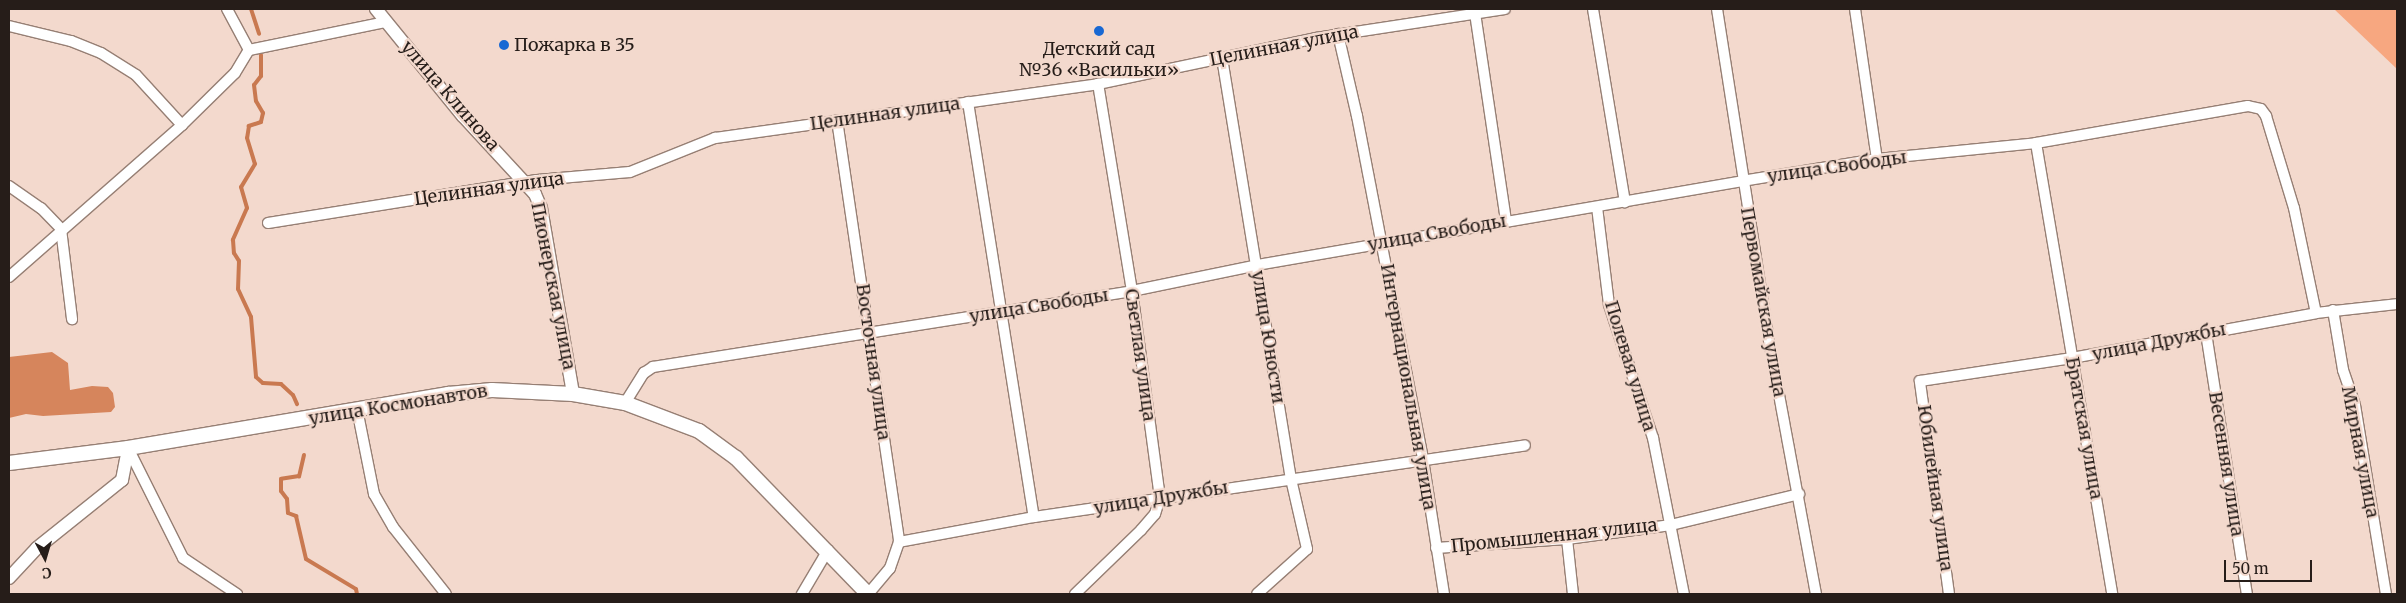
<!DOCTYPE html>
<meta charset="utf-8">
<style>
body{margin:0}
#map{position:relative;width:2406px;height:603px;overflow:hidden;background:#f3d9cd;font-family:Merriweather,serif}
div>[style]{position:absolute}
.green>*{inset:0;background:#f7a780}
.forest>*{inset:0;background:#d6855c}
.stream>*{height:4px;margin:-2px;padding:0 2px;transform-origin:2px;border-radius:2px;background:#c97950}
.roads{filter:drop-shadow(1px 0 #967f74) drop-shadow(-1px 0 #967f74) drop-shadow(0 1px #967f74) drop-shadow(0 -1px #967f74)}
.minor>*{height:10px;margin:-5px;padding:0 5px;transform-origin:5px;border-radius:5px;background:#fff}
.tertiary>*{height:12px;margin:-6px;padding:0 6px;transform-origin:6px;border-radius:6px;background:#fff}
.secondary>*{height:14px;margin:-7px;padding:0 7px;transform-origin:7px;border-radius:7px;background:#fff}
.dots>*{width:14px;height:14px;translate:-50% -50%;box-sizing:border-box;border:2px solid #f3d9cd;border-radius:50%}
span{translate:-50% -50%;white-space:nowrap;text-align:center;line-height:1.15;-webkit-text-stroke:4.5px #f3d9cd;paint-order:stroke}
.poi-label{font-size:18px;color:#261d19}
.left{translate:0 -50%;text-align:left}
.street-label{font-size:18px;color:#261d19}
.frame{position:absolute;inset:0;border:10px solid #261d19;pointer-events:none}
.north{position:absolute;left:20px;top:533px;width:50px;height:50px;-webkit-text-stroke:4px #f3d9cd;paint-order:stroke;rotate:174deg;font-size:14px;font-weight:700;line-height:20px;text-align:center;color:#261d19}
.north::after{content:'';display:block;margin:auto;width:18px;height:22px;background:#261d19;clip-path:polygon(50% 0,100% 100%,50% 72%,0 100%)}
.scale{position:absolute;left:2224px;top:560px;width:88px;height:22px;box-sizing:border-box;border:2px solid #261d19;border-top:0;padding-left:6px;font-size:15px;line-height:18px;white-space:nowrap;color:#261d19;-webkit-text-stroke:4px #f3d9cd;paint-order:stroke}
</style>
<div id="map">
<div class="green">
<i style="clip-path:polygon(2334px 9px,2397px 9px,2397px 69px)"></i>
</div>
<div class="forest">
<i style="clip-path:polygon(52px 352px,68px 363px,70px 390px,92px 386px,108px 387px,113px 393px,115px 407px,111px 412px,43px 416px,26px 414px,9px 418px,9px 357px)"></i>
</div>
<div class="stream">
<i style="left:251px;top:9px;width:26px;rotate:72deg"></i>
<i style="left:261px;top:55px;width:21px;rotate:90deg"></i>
<i style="left:261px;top:76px;width:11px;rotate:128deg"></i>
<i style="left:254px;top:85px;width:16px;rotate:83deg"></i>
<i style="left:256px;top:101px;width:14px;rotate:60deg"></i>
<i style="left:263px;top:113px;width:9px;rotate:103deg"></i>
<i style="left:261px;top:122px;width:13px;rotate:162deg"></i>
<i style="left:249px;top:126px;width:12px;rotate:99deg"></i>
<i style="left:247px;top:138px;width:27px;rotate:73deg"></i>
<i style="left:255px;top:164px;width:27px;rotate:121deg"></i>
<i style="left:241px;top:187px;width:22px;rotate:74deg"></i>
<i style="left:247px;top:208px;width:35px;rotate:114deg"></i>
<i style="left:233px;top:240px;width:13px;rotate:86deg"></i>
<i style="left:234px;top:253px;width:9px;rotate:58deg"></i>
<i style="left:239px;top:261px;width:28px;rotate:92deg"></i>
<i style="left:238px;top:289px;width:31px;rotate:65deg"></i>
<i style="left:251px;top:317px;width:60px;rotate:85.2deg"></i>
<i style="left:256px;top:377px;width:9px;rotate:41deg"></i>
<i style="left:263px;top:383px;width:18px;rotate:3deg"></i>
<i style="left:281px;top:384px;width:16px;rotate:43deg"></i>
<i style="left:293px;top:395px;width:10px;rotate:66deg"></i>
<i style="left:304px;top:455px;width:22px;rotate:103deg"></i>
<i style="left:299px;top:476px;width:18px;rotate:171deg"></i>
<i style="left:281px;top:479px;width:12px;rotate:90deg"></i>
<i style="left:281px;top:491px;width:10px;rotate:53deg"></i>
<i style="left:287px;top:499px;width:14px;rotate:86deg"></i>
<i style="left:288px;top:513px;width:9px;rotate:21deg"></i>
<i style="left:296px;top:516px;width:44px;rotate:76.9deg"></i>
<i style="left:306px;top:559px;width:58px;rotate:31deg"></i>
<i style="left:356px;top:589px;width:5px;rotate:79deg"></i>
</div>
<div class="roads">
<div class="minor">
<i style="left:227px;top:9px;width:47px;rotate:61.8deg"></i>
<i style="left:1593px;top:9px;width:196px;rotate:80.6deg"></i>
<i style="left:1717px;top:9px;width:341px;rotate:81.1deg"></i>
<i style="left:1770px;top:346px;width:252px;rotate:79.5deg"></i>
<i style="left:1855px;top:9px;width:152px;rotate:81.7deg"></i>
<i style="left:1475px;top:13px;width:209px;rotate:81.5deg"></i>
<i style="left:9px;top:26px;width:64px;rotate:13.6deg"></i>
<i style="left:71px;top:41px;width:32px;rotate:22deg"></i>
<i style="left:101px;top:53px;width:41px;rotate:32.2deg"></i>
<i style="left:136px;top:75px;width:68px;rotate:47.4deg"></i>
<i style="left:1338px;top:34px;width:84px;rotate:77deg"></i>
<i style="left:1357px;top:116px;width:350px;rotate:79.1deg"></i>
<i style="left:1423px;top:460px;width:136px;rotate:81.1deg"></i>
<i style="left:1222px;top:58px;width:427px;rotate:80.7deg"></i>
<i style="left:1291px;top:479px;width:72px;rotate:77.1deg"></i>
<i style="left:1307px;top:549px;width:67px;rotate:138deg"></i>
<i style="left:968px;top:102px;width:420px;rotate:81deg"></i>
<i style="left:837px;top:120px;width:427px;rotate:81.6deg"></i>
<i style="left:899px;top:542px;width:28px;rotate:109deg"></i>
<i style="left:890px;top:568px;width:34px;rotate:130deg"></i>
<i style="left:2036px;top:143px;width:457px;rotate:80.4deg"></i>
<i style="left:9px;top:186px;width:39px;rotate:35deg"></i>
<i style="left:41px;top:208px;width:29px;rotate:46deg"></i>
<i style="left:61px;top:229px;width:91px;rotate:83deg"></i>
<i style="left:1597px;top:207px;width:99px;rotate:83deg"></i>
<i style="left:1609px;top:305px;width:140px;rotate:71.7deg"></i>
<i style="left:1653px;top:438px;width:159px;rotate:78.8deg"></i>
<i style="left:268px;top:223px;width:272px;rotate:-9.1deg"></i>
<i style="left:537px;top:180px;width:93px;rotate:-4.9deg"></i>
<i style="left:630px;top:172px;width:92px;rotate:-21.8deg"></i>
<i style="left:715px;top:138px;width:387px;rotate:-8deg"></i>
<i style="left:1098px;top:84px;width:223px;rotate:-11.9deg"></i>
<i style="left:1316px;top:38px;width:191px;rotate:-8.7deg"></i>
<i style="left:9px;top:277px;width:230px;rotate:-41.3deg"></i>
<i style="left:182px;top:125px;width:74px;rotate:-44.5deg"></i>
<i style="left:235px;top:73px;width:27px;rotate:-59deg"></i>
<i style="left:249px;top:50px;width:140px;rotate:-11.6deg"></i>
<i style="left:2333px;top:310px;width:61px;rotate:80.5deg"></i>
<i style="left:2343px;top:370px;width:37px;rotate:71deg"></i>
<i style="left:2355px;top:405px;width:192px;rotate:80.7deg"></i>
<i style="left:2206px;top:333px;width:264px;rotate:81.1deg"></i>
<i style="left:625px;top:403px;width:36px;rotate:-58deg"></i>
<i style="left:644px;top:373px;width:11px;rotate:-34deg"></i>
<i style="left:653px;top:367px;width:485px;rotate:-9deg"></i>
<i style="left:1132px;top:291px;width:128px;rotate:-11.7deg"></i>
<i style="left:1257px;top:265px;width:492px;rotate:-9.8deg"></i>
<i style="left:1742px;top:181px;width:137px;rotate:-9.3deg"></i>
<i style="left:1877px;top:159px;width:160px;rotate:-5.7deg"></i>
<i style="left:2036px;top:143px;width:215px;rotate:-9.9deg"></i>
<i style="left:2248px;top:106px;width:13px;rotate:13deg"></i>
<i style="left:2261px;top:109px;width:9px;rotate:54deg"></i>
<i style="left:2266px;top:116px;width:96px;rotate:73.1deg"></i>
<i style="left:2294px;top:208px;width:107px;rotate:78.2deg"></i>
<i style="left:357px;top:409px;width:87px;rotate:78.7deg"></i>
<i style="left:374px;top:494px;width:38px;rotate:60deg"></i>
<i style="left:393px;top:527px;width:85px;rotate:51.7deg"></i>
<i style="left:128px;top:448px;width:123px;rotate:63.4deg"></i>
<i style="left:183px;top:558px;width:65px;rotate:33.7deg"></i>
<i style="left:1567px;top:539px;width:55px;rotate:83.8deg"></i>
<i style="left:899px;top:542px;width:137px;rotate:-10.5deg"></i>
<i style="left:1034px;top:517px;width:496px;rotate:-8.3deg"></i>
<i style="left:1436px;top:548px;width:131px;rotate:-3.9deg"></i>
<i style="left:1567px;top:539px;width:105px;rotate:-7.7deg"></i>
<i style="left:1671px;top:525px;width:132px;rotate:-13.6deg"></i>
<i style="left:802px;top:594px;width:51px;rotate:-59.4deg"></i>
<i style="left:1075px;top:594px;width:92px;rotate:-44.1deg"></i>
<i style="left:1141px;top:530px;width:21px;rotate:-49deg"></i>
<i style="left:1155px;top:514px;width:17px;rotate:-73deg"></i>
<i style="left:1160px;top:498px;width:209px;rotate:-97.7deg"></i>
<i style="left:1132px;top:291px;width:210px;rotate:-99.3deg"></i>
<i style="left:1949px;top:594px;width:215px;rotate:-97.8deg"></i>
<i style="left:1920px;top:381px;width:154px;rotate:-8.6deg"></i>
<i style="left:2072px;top:358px;width:248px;rotate:-10.4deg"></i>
<i style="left:2316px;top:313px;width:81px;rotate:-6.3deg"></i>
</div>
<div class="tertiary">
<i style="left:376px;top:9px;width:138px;rotate:50.9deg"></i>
<i style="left:463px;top:116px;width:106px;rotate:47.3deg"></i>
<i style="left:535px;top:194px;width:15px;rotate:67deg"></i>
<i style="left:541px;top:208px;width:189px;rotate:80.2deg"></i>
<i style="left:9px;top:578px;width:41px;rotate:-47deg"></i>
<i style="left:37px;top:548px;width:109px;rotate:-38.7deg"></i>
<i style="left:122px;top:480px;width:33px;rotate:-79deg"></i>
</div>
<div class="secondary">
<i style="left:9px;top:463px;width:120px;rotate:-7.2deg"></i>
<i style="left:128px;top:448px;width:325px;rotate:-9.6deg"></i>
<i style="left:448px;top:394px;width:44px;rotate:-5.2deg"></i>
<i style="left:492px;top:390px;width:81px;rotate:2.8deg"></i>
<i style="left:573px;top:394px;width:53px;rotate:9.8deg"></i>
<i style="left:625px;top:403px;width:79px;rotate:20.7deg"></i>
<i style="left:699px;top:431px;width:46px;rotate:36.1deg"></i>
<i style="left:736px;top:458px;width:190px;rotate:45.9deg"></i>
</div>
</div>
<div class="dots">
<i style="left:1099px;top:31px;background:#1868d3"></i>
<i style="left:504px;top:45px;background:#1868d3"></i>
</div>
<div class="poi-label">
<span class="left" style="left:514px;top:45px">Пожарка в 35</span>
<span style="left:1099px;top:60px">Детский сад<br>№36 «Васильки»</span>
</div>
<div class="street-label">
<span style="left:1284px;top:46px;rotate:-11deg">Целинная улица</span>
<span style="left:450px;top:96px;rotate:49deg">улица Клинова</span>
<span style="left:885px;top:114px;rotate:-8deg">Целинная улица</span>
<span style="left:1837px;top:167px;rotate:-8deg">улица Свободы</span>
<span style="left:489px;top:189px;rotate:-8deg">Целинная улица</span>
<span style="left:1437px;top:233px;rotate:-10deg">улица Свободы</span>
<span style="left:553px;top:286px;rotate:79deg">Пионерская улица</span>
<span style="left:1763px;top:302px;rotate:80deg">Первомайская улица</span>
<span style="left:1039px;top:306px;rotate:-9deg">улица Свободы</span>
<span style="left:1268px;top:337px;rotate:81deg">улица Юности</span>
<span style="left:2159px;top:342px;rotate:-11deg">улица Дружбы</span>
<span style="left:1140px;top:355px;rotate:82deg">Светлая улица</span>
<span style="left:873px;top:362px;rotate:82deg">Восточная улица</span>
<span style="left:1630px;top:366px;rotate:73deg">Полевая улица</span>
<span style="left:1408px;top:387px;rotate:80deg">Интернациональная улица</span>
<span style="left:398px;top:405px;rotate:-9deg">улица Космонавтов</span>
<span style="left:2084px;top:428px;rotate:80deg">Братская улица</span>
<span style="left:2360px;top:452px;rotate:79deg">Мирная улица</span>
<span style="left:2226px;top:464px;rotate:81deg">Весенняя улица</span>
<span style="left:1935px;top:488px;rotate:82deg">Юбилейная улица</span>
<span style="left:1161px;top:498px;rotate:-9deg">улица Дружбы</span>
<span style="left:1554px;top:536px;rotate:-6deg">Промышленная улица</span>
</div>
<div class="frame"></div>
<div class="north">С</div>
<div class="scale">50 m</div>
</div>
